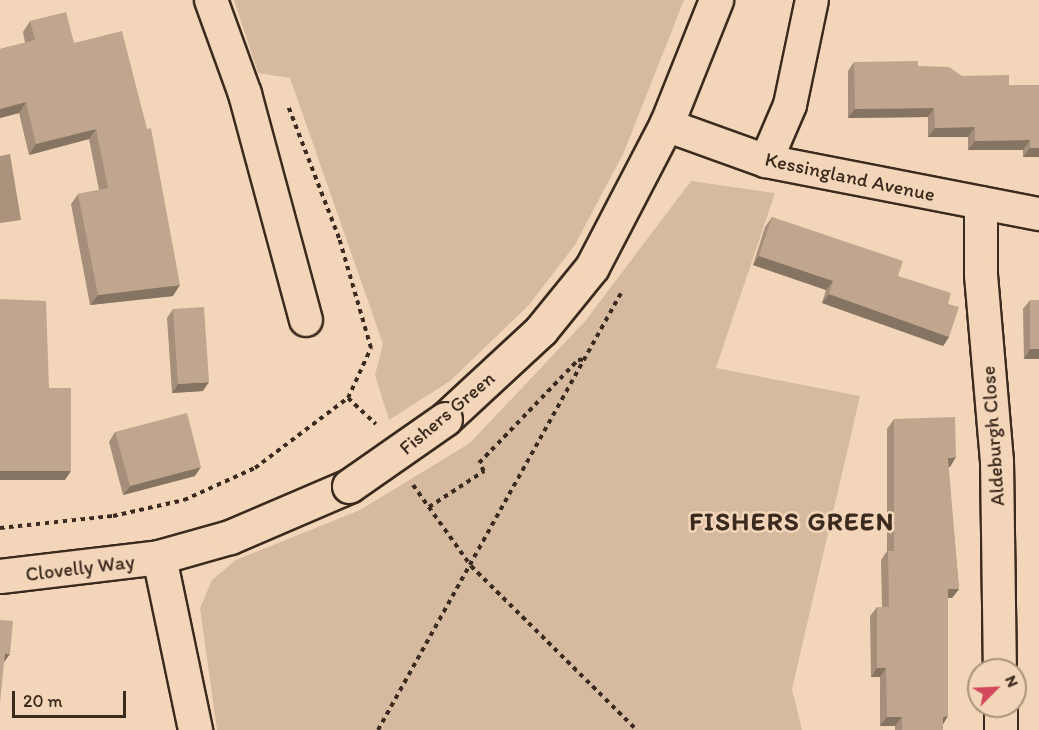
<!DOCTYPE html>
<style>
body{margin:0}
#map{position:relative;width:1039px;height:730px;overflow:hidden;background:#f3d6b9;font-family:Itim,sans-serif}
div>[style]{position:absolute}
.green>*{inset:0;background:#d5baa0}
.water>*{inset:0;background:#aa927c}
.path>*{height:4px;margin-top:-2px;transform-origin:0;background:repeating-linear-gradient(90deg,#3b2a1e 0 4.5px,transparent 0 9px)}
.roads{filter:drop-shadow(2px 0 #3b2a1e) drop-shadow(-2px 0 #3b2a1e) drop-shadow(0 2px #3b2a1e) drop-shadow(0 -2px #3b2a1e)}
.minor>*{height:32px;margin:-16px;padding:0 16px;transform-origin:16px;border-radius:16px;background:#f3d6b9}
.tertiary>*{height:33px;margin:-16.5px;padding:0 16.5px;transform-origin:16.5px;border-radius:16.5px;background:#f3d6b9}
.bridges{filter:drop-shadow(2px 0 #3b2a1e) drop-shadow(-2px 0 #3b2a1e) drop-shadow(0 2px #3b2a1e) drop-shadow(0 -2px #3b2a1e)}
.tertiary-bridge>*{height:33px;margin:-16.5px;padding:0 16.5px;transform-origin:16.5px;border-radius:16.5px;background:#f3d6b9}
.wall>*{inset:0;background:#a58f7a}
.shaded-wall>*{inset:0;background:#867463}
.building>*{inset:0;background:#c0a68e}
span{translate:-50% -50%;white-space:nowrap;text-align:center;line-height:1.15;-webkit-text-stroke:5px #f3d6b9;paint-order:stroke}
.street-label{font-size:20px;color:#3b2a1e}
.district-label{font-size:26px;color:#3b2a1e;font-weight:700;letter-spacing:1.5px}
.north{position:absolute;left:967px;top:658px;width:60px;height:60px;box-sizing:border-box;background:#f3d6b9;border:2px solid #a9917b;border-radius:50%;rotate:66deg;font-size:16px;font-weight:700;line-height:24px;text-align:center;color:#3b2a1e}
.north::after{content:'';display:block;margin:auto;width:21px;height:27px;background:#d1495b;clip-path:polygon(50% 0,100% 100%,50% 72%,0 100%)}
.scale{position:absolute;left:12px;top:691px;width:114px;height:27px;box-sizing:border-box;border:3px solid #3b2a1e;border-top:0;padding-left:8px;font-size:18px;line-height:21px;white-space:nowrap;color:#3b2a1e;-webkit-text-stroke:4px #f3d6b9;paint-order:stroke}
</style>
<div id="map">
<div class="green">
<i style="clip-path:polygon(234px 0,684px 0,624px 152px,575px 245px,529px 305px,450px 381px,389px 420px,375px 375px,383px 344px,290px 78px,258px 73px)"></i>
<i style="clip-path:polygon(691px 181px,775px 193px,716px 368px,860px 396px,792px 689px,802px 730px,217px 730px,200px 608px,212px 580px,236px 560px,360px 510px,470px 443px,586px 320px)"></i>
</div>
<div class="water">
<i style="clip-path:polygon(10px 154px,21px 220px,0 223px,0 156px)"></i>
</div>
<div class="path">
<i style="left:348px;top:398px;width:38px;rotate:43deg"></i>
<i style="left:413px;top:485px;width:100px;rotate:54.4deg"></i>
<i style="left:471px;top:566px;width:233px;rotate:44.7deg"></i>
<i style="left:429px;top:507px;width:66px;rotate:-33.2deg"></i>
<i style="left:484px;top:471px;width:9px;rotate:-122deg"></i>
<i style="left:479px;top:463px;width:143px;rotate:-46.1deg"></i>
<i style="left:578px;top:360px;width:9px;rotate:-6deg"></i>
<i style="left:0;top:528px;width:114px;rotate:-6.1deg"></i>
<i style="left:113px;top:516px;width:73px;rotate:-12.7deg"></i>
<i style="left:184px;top:500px;width:78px;rotate:-24.3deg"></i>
<i style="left:255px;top:468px;width:116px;rotate:-37deg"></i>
<i style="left:348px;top:398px;width:55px;rotate:-65.3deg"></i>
<i style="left:371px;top:348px;width:115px;rotate:-106.2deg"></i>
<i style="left:339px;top:238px;width:142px;rotate:-111.1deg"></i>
<i style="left:378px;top:730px;width:500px;rotate:-60.92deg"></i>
</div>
<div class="roads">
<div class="minor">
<i style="left:211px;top:0;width:100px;rotate:70.1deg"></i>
<i style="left:245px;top:94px;width:234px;rotate:74.9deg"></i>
<i style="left:666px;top:125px;width:106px;rotate:19.8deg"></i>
<i style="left:766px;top:161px;width:278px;rotate:11deg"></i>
<i style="left:766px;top:161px;width:61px;rotate:-66.8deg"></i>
<i style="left:790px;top:105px;width:107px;rotate:-78.2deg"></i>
<i style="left:981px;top:203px;width:72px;rotate:90deg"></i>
<i style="left:981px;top:275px;width:187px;rotate:85.1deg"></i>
<i style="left:997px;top:461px;width:209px;rotate:89.2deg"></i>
<i style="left:1001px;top:706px;width:24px;rotate:90deg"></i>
</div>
<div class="tertiary">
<i style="left:445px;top:419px;width:131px;rotate:-42.8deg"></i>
<i style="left:541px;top:330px;width:81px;rotate:-51deg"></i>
<i style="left:592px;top:267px;width:160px;rotate:-62.5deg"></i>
<i style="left:666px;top:125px;width:135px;rotate:-68.2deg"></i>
<i style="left:159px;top:557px;width:177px;rotate:78.2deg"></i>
<i style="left:0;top:576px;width:160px;rotate:-6.8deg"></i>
<i style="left:159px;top:557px;width:74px;rotate:-15.7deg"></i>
<i style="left:230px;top:537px;width:129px;rotate:-23.2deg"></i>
</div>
</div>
<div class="bridges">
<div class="tertiary-bridge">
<i style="left:349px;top:486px;width:117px;rotate:-34.9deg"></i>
</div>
</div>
<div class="wall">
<i style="clip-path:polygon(30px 21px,74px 43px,173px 296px,90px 305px,71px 204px,78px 194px,99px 190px,89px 139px,29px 155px,19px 113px,0 118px,0 49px,25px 43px,23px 32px)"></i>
<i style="clip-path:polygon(854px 62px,918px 66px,962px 76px,1009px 85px,1039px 85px,1039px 157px,1023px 157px,1023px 150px,968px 150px,968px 137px,928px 137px,928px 117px,848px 118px,848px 71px)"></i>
<i style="clip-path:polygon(772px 217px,898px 276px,948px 304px,949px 337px,943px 346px,822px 303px,826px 290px,753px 265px,765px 227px)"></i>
<i style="clip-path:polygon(1030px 300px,1039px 300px,1039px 359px,1024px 359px,1023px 309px)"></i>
<i style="clip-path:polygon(173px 309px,203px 391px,172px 393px,167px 318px)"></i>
<i style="clip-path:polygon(894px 419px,950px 467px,948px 467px,959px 589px,952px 598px,948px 598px,948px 716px,943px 723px,943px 730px,895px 730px,895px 726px,880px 726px,880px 677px,871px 677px,870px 616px,877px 607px,882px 607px,881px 560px,887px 551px,887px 429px)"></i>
<i style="clip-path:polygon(115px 432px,195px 476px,123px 495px,109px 442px)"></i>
</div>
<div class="shaded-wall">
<i style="clip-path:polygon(26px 102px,19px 113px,0 118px,0 109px)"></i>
<i style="clip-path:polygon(934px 108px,928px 117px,848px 118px,855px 109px)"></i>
<i style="clip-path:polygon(975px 127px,968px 137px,928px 137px,935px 128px)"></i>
<i style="clip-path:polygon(96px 129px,89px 139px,29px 155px,36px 144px)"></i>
<i style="clip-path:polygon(1030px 140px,1023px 150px,968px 150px,975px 141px)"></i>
<i style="clip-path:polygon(1030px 148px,1039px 148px,1039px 157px,1023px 157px)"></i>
<i style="clip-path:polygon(759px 256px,833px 281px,826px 290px,753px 265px)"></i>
<i style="clip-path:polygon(180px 285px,173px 296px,90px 305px,98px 295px)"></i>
<i style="clip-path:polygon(829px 294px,949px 337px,943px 346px,822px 303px)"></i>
<i style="clip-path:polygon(1030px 349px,1039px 349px,1039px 359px,1024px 359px)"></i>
<i style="clip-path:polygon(209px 382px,203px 391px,172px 393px,178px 384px)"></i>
<i style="clip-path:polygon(956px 457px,950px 467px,941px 467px,948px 458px)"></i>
<i style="clip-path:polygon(201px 467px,195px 476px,123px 495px,130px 486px)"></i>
<i style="clip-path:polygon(0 471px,71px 471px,65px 480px,0 480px)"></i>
<i style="clip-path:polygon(948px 589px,959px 589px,952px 598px,942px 598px)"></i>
<i style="clip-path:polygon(5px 653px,10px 654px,2px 665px)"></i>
<i style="clip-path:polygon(877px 668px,886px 668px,880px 677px,871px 677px)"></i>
<i style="clip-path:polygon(948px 716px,942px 726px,943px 717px)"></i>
<i style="clip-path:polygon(887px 717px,902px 717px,895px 726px,880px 726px)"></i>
</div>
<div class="building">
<i style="clip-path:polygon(66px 12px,74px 43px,122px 31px,147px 129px,151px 128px,180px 285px,98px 295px,78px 194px,108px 188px,96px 129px,36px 144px,26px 102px,0 109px,0 49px,35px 40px,30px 21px)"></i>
<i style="clip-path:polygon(918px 61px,918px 66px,949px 67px,962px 76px,1009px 75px,1009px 85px,1039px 85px,1039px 148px,1030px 148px,1030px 140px,975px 141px,975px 127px,935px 128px,934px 108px,855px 109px,854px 62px)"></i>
<i style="clip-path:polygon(772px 217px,903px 261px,898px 276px,951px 293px,948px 304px,959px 307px,949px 337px,829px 294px,833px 281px,759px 256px)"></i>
<i style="clip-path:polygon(0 299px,46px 301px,49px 388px,71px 388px,71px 471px,0 471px)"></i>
<i style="clip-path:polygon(1030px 300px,1039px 300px,1039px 349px,1030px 349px)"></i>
<i style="clip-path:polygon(204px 307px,209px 382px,178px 384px,173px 309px)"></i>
<i style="clip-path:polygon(187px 413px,201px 467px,130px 486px,115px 432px)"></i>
<i style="clip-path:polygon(955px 417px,956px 457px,948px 458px,959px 589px,948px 589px,948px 716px,943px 717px,943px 730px,902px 730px,902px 717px,887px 717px,886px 668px,877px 668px,877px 607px,889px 607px,888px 551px,894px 551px,894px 419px)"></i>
<i style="clip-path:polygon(0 620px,13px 621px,10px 654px,5px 653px,0 703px)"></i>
</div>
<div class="street-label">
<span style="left:850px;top:177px;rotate:12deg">Kessingland Avenue</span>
<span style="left:447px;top:413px;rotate:-40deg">Fishers Green</span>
<span style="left:993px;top:436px;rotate:-94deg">Aldeburgh Close</span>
<span style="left:80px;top:568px;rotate:-7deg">Clovelly Way</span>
</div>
<div class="district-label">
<span style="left:792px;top:522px">FISHERS GREEN</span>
</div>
<div class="north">N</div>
<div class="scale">20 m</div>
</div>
